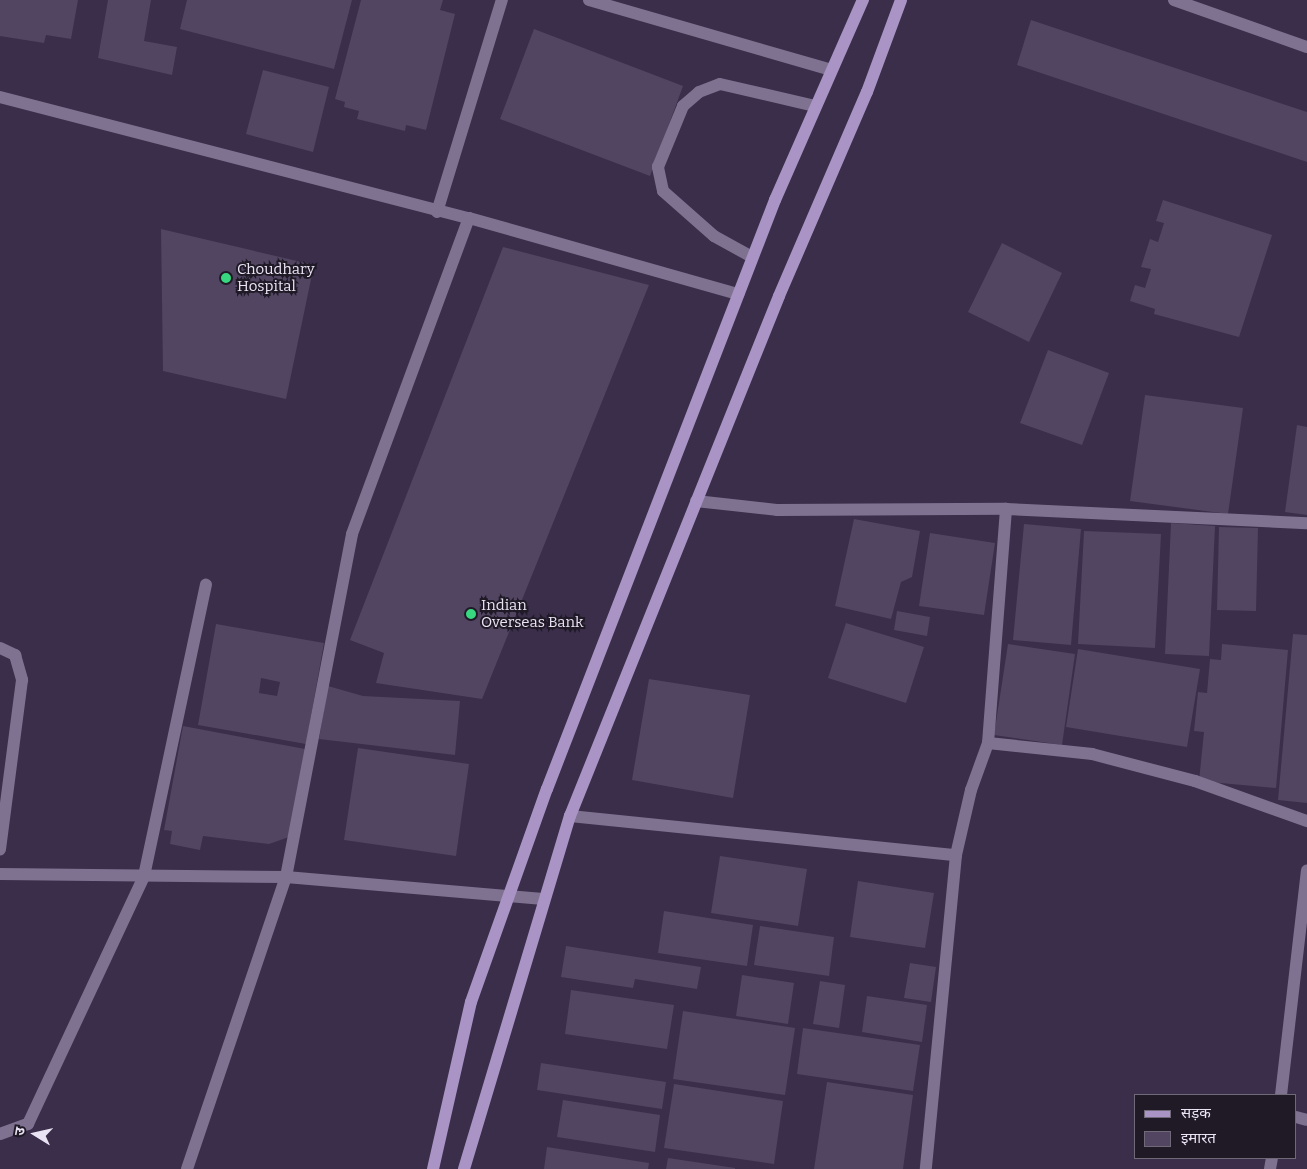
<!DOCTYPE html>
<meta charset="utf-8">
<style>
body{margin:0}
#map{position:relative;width:1307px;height:1169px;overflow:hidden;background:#3a2e4a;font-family:Bitter,"Noto Sans Devanagari",serif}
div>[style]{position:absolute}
.building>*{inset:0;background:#514562}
.minor>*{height:12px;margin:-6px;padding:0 6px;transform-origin:6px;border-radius:6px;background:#7f7291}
.major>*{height:12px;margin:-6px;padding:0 6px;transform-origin:6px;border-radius:6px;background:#a994c5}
.dots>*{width:14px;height:14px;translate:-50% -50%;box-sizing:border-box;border:2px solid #1f1a26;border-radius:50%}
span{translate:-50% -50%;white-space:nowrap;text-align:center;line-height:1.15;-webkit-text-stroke:4px #1f1a26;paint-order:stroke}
.poi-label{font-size:15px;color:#eae3f4}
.left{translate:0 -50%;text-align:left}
.legend{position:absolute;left:1134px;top:1094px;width:162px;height:65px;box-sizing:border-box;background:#1f1a26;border:1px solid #706a78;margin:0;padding:6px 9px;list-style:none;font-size:15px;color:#eae3f4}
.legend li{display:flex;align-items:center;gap:10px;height:25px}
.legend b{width:25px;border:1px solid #706a78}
.north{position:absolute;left:10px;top:1109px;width:50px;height:50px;-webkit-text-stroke:4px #1f1a26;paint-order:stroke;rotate:280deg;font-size:14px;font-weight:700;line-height:20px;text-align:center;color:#eae3f4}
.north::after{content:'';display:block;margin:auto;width:18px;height:22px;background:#eae3f4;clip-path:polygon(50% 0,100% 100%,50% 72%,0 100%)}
</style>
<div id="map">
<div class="building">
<i style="clip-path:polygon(0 0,78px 0,71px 39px,46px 35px,44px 43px,0 36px)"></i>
<i style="clip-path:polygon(108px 0,151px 0,144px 41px,177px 47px,172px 75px,98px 58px)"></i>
<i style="clip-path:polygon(187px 0,352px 0,334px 69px,180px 29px)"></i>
<i style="clip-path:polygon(361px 0,443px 0,440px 10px,455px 14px,426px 130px,406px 125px,405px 131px,357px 119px,359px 111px,344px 107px,345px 102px,335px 99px)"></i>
<i style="clip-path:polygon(1031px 20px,1307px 112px,1307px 162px,1017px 65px)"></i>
<i style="clip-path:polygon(534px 29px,683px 86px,650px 176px,500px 119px)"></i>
<i style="clip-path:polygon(263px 70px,329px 87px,313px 152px,246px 134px)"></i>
<i style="clip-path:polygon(1163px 200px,1272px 235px,1239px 337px,1154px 314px,1155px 309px,1130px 301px,1135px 285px,1145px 288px,1151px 269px,1141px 267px,1150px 239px,1158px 242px,1164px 223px,1156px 221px)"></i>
<i style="clip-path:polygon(161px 229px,314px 265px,286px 399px,163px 371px)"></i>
<i style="clip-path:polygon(1002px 243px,1062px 273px,1029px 342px,968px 312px)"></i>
<i style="clip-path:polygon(503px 247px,649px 285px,482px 699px,376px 683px,384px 653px,350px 640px)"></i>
<i style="clip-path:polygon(1048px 350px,1109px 373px,1082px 445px,1020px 423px)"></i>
<i style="clip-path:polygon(1145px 395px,1243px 408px,1228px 514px,1130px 501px)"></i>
<i style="clip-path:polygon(1297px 425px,1307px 427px,1307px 515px,1285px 512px)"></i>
<i style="clip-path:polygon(854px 519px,920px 531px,912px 577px,901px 582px,891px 619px,835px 606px)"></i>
<i style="clip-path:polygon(1171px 523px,1215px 526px,1209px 656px,1165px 654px)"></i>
<i style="clip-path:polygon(1024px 524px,1081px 529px,1071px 645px,1013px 640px)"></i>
<i style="clip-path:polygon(1219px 527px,1258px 528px,1256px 611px,1217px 610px)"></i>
<i style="clip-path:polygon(1084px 531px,1161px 534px,1155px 648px,1078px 644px)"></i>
<i style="clip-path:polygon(930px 533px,995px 543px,984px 615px,919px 606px)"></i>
<i style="clip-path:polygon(897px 611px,930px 617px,927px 636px,894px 630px)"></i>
<i style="clip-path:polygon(846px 623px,924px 647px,906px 703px,828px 678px)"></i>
<i style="clip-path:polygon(evenodd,216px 624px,324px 643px,306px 744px,198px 725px,216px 624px,261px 678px,280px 682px,277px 696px,259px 693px,261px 678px)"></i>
<i style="clip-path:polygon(1293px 634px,1307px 635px,1307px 803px,1278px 800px)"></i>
<i style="clip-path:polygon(1008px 644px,1075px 654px,1062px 745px,994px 735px)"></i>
<i style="clip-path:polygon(1222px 644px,1288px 650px,1276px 788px,1199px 781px,1204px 732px,1194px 731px,1198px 692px,1207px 693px,1210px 659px,1221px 660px)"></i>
<i style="clip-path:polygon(1078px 649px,1200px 669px,1187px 747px,1066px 727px)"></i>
<i style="clip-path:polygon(649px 679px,750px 695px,733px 798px,632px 780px)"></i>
<i style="clip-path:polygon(328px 686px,363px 696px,460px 701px,455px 755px,319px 739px)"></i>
<i style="clip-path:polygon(183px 726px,305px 749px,289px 837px,269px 844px,203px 836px,200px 850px,170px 844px,172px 831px,164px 830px)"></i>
<i style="clip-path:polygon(358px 748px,469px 764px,456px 856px,344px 840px)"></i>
<i style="clip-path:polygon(720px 856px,807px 869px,798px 926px,711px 913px)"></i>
<i style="clip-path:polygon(858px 881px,934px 893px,925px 948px,850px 937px)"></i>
<i style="clip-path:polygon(664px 911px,753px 925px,747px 966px,658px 953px)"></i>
<i style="clip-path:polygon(760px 926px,834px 937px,829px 976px,754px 965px)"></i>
<i style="clip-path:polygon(566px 946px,701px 967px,697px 989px,635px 979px,633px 988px,561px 977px)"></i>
<i style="clip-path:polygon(910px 963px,936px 967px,931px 1002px,904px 998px)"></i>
<i style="clip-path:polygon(742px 975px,794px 983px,788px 1024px,736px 1016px)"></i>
<i style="clip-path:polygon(820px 981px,845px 985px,839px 1028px,813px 1024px)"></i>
<i style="clip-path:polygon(571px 990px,674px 1005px,667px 1049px,565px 1034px)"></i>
<i style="clip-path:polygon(867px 996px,927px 1005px,922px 1042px,862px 1032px)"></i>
<i style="clip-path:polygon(683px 1011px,795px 1028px,785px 1095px,673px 1079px)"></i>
<i style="clip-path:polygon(803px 1028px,920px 1045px,913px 1091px,797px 1074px)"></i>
<i style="clip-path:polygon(541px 1063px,666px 1082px,662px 1109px,537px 1090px)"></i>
<i style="clip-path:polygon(827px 1082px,913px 1095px,903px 1169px,814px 1169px)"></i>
<i style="clip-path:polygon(674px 1084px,783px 1101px,774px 1164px,664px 1148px)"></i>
<i style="clip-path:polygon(563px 1100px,660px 1115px,655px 1152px,557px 1137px)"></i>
<i style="clip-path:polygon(547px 1147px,649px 1163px,648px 1169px,544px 1169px)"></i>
<i style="clip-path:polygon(668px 1158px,735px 1168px,735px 1169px,666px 1169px)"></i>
</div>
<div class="minor">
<i style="left:589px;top:0;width:252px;rotate:16.1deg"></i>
<i style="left:1174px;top:0;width:141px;rotate:19.5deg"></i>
<i style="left:0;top:97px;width:484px;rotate:14.5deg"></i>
<i style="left:469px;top:218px;width:280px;rotate:15.8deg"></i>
<i style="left:437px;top:212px;width:222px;rotate:-73deg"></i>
<i style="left:752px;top:257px;width:43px;rotate:-151.1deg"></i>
<i style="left:714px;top:236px;width:68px;rotate:-138.6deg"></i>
<i style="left:663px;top:191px;width:25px;rotate:-102deg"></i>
<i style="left:658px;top:167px;width:66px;rotate:-67.7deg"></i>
<i style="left:683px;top:106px;width:21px;rotate:-41deg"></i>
<i style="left:699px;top:92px;width:22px;rotate:-21deg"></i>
<i style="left:720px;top:84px;width:98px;rotate:13deg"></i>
<i style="left:696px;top:501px;width:81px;rotate:6.3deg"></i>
<i style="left:777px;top:510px;width:229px;rotate:-0.3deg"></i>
<i style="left:1006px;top:509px;width:301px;rotate:2.7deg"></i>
<i style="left:0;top:648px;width:17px;rotate:25deg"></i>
<i style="left:15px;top:655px;width:26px;rotate:74deg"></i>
<i style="left:22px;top:680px;width:171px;rotate:97.4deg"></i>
<i style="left:988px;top:743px;width:105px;rotate:6deg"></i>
<i style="left:1092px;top:754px;width:106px;rotate:14.7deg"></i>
<i style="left:1195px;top:781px;width:119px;rotate:19.7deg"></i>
<i style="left:570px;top:816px;width:388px;rotate:5.8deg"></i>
<i style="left:956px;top:855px;width:315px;rotate:95.5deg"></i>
<i style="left:956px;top:855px;width:67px;rotate:-77deg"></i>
<i style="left:971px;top:790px;width:50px;rotate:-70.1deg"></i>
<i style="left:988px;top:743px;width:235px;rotate:-85.6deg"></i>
<i style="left:0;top:874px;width:286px;rotate:0.6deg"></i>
<i style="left:286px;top:877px;width:258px;rotate:4.9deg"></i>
<i style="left:1281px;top:1095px;width:226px;rotate:-83.4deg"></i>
<i style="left:1296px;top:1117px;width:11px;rotate:15deg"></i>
<i style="left:0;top:1134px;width:30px;rotate:-20deg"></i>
<i style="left:28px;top:1124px;width:274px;rotate:-64.9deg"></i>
<i style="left:144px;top:876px;width:298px;rotate:-78deg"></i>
<i style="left:187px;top:1169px;width:308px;rotate:-71.3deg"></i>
<i style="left:286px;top:877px;width:349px;rotate:-79.1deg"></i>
<i style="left:352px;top:534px;width:337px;rotate:-69.7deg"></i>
<i style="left:1270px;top:1169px;width:11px;rotate:-80deg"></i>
</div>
<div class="major">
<i style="left:433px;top:1169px;width:171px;rotate:-77.2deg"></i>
<i style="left:471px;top:1002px;width:226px;rotate:-70.4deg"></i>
<i style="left:547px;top:789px;width:632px;rotate:-68.84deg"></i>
<i style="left:775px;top:200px;width:219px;rotate:-66.3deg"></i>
<i style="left:464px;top:1169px;width:369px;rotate:-73.3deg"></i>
<i style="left:570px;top:816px;width:560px;rotate:-68.1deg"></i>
<i style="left:779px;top:296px;width:222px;rotate:-66.7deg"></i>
<i style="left:867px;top:92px;width:98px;rotate:-69.7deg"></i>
</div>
<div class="dots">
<i style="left:226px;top:278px;background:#37d880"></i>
<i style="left:471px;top:614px;background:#37d880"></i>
</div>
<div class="poi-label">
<span class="left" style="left:237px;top:278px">Choudhary<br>Hospital</span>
<span class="left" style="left:481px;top:614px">Indian<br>Overseas Bank</span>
</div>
<ul class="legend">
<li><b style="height:6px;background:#a994c5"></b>सड़क</li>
<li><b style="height:14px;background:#514562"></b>इमारत</li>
</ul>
<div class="north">उ</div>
</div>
